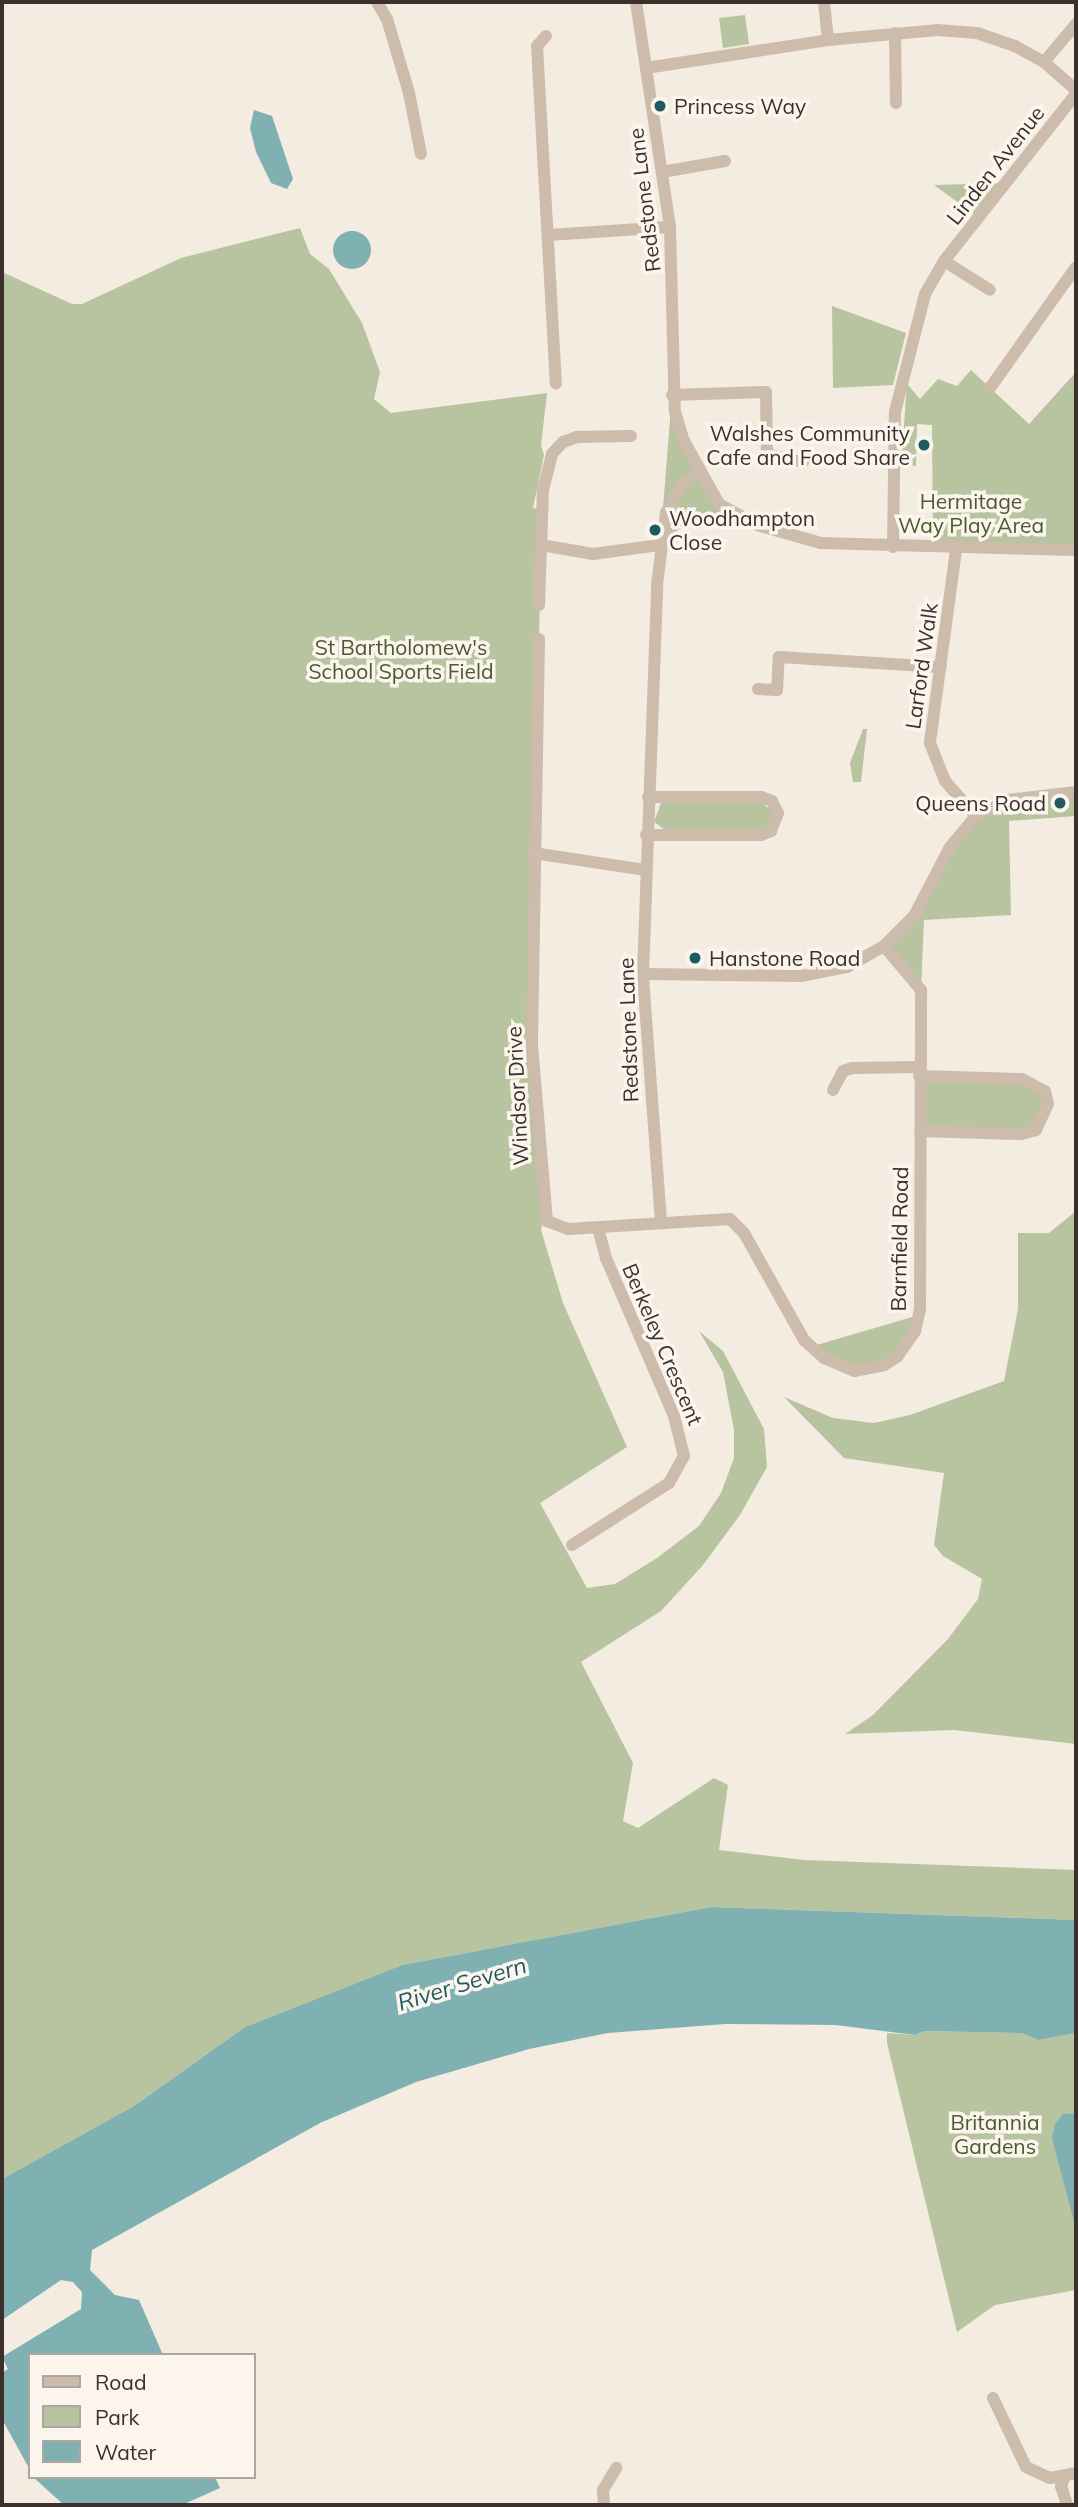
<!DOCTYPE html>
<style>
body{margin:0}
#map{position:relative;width:1078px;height:2507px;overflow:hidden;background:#f4ebe1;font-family:Mulish,sans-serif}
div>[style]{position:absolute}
.green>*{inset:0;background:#b8c4a0}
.water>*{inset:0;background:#7fb0b2}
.round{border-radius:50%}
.minor>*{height:12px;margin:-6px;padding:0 6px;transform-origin:6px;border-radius:6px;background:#cdbbac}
.dots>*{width:19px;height:19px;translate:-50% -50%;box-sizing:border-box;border:4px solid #fbf5ee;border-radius:50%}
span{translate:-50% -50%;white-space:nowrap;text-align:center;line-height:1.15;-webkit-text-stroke:7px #fbf5ee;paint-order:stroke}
.poi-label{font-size:21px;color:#3b302b}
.left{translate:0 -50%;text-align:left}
.right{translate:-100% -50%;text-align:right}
.street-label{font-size:21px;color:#3b302b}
.park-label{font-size:21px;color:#4a5a2e}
.water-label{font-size:23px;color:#1f5a5e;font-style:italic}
.frame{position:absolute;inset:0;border:4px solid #3b302b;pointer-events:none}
.legend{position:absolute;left:28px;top:2353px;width:228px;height:126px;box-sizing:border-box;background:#fbf5ee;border:2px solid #aea6a0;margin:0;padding:9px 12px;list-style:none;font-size:21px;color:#3b302b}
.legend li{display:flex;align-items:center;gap:14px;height:35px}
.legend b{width:35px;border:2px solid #aea6a0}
</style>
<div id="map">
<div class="green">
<i style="clip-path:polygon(745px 15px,749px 44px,723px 48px,719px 18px)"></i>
<i style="clip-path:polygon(1005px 183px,978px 217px,934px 185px)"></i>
<i style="clip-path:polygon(300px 228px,310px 254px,329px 269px,362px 323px,380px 372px,374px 399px,391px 413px,547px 393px,541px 446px,544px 455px,533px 508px,542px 509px,531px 973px,544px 1210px,541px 1230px,563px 1303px,627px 1447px,540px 1503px,587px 1588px,615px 1584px,657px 1558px,699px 1526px,721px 1493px,734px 1458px,734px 1430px,723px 1372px,699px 1331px,723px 1351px,764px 1429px,767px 1467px,740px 1515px,703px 1565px,661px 1611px,581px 1662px,633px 1763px,623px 1821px,638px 1828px,714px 1778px,728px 1785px,719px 1850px,804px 1860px,1076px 1870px,1076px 1920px,711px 1907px,402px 1965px,245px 2027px,134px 2106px,2px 2179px,2px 272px,72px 304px,82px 304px,181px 258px)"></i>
<i style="clip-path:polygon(832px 306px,906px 333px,893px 385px,833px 388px)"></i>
<i style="clip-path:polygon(971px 370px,1029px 424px,1076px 372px,1076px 550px,933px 549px,932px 425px,917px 424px,916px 466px,901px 465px,907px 384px,920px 399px,938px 379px,957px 386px)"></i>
<i style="clip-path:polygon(672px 395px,684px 441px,733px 515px,726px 520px,692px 519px,660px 545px)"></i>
<i style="clip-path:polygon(863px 729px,867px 729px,861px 782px,853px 782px,850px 763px)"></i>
<i style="clip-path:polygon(1076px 792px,1076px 816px,1009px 821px,1011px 915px,924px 920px,921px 990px,884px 946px,901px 931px,950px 847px,983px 811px)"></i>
<i style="clip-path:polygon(761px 802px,772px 811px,772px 821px,763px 829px,665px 830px,654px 822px,661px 803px)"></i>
<i style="clip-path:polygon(919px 1077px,1022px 1079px,1045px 1091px,1036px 1130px,920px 1131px)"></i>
<i style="clip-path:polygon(1076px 1211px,1076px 1744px,954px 1730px,845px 1734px,873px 1715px,948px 1639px,978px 1599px,982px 1579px,943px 1556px,934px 1545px,944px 1473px,844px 1458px,784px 1397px,833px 1418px,874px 1423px,910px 1415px,1004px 1381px,1018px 1309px,1018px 1233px,1049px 1233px)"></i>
<i style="clip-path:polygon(919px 1315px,897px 1357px,854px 1371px,810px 1347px)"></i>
<i style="clip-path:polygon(924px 2031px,1023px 2033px,1038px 2040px,1076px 2033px,1076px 2290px,995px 2305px,957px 2332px,887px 2043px,887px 2033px,915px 2035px)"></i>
</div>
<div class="water">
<i style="clip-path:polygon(254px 110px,272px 116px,293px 179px,287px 189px,271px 183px,256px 152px,250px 128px)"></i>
<i class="round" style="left:333px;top:231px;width:38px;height:38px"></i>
<i style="clip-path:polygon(711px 1907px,1076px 1920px,1076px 2033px,1038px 2040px,1022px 2033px,924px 2031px,915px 2035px,835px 2025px,725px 2024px,608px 2033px,529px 2049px,416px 2082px,320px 2123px,92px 2250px,90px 2270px,115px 2295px,139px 2300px,163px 2355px,30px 2355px,30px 2470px,2px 2419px,2px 2373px,8px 2369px,2px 2357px,81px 2309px,82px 2292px,73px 2282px,61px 2280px,2px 2320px,2px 2179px,134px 2106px,245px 2027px,402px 1965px)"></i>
<i style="clip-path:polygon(1076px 2113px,1076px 2229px,1052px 2138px,1055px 2124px,1063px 2114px)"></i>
<i style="clip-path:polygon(33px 2477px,215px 2477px,220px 2488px,182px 2505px,64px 2505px)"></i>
</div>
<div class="minor">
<i style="left:377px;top:2px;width:20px;rotate:60deg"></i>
<i style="left:387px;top:19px;width:77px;rotate:73.4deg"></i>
<i style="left:409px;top:93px;width:62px;rotate:78.9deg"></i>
<i style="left:636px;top:2px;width:228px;rotate:81.4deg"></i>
<i style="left:670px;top:227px;width:185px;rotate:88.5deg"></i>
<i style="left:675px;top:412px;width:30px;rotate:73deg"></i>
<i style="left:684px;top:441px;width:72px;rotate:60.9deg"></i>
<i style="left:719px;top:504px;width:43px;rotate:28.9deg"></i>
<i style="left:757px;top:525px;width:66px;rotate:15.7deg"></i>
<i style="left:821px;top:543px;width:255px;rotate:1.6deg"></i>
<i style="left:824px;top:2px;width:38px;rotate:84deg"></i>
<i style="left:895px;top:33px;width:70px;rotate:89.2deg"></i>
<i style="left:546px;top:36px;width:13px;rotate:132deg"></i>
<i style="left:537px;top:46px;width:338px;rotate:86.8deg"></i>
<i style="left:1044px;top:62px;width:50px;rotate:-49.9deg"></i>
<i style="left:646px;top:68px;width:184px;rotate:-8.7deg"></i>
<i style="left:828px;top:40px;width:109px;rotate:-5.2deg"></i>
<i style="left:937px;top:30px;width:40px;rotate:4.3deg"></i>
<i style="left:977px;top:33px;width:40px;rotate:18.9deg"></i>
<i style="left:1015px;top:46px;width:33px;rotate:29deg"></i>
<i style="left:1044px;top:62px;width:43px;rotate:41.2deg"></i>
<i style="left:662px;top:172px;width:64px;rotate:-9.9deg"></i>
<i style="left:549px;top:235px;width:121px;rotate:-3.8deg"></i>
<i style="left:944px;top:261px;width:54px;rotate:32.2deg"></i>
<i style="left:990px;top:388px;width:148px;rotate:-54.6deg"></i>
<i style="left:672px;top:395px;width:94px;rotate:-1.8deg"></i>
<i style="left:766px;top:392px;width:62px;rotate:89.1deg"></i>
<i style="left:767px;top:454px;width:37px;rotate:13deg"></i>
<i style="left:631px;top:436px;width:54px;rotate:178.9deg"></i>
<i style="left:577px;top:437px;width:15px;rotate:160deg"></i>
<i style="left:563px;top:442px;width:16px;rotate:133deg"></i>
<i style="left:552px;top:454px;width:36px;rotate:104deg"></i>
<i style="left:543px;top:489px;width:56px;rotate:92deg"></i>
<i style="left:541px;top:545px;width:53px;rotate:9.8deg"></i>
<i style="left:593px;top:554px;width:68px;rotate:-7.7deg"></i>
<i style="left:893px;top:547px;width:135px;rotate:-89.2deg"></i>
<i style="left:895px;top:412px;width:122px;rotate:-75.7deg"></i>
<i style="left:925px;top:294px;width:38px;rotate:-60deg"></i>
<i style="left:944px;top:261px;width:213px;rotate:-51.7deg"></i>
<i style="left:956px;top:550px;width:195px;rotate:97.7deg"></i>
<i style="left:930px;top:743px;width:41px;rotate:68.5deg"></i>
<i style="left:945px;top:781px;width:47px;rotate:48.5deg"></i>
<i style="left:539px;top:605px;width:60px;rotate:-88.1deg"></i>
<i style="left:539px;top:639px;width:407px;rotate:91deg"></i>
<i style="left:532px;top:1046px;width:176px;rotate:85.1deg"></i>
<i style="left:547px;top:1221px;width:22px;rotate:21deg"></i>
<i style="left:568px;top:1229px;width:162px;rotate:-3.5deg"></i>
<i style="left:730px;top:1219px;width:20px;rotate:45deg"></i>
<i style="left:744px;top:1233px;width:123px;rotate:60.7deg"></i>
<i style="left:804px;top:1340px;width:27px;rotate:42deg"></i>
<i style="left:824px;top:1358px;width:33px;rotate:23deg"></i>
<i style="left:854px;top:1371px;width:31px;rotate:-11deg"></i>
<i style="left:884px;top:1365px;width:15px;rotate:-32deg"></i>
<i style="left:897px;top:1357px;width:32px;rotate:-55deg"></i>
<i style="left:915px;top:1331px;width:23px;rotate:-77deg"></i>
<i style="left:920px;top:1309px;width:319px;rotate:-89.8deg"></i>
<i style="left:921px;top:990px;width:57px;rotate:-130.1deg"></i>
<i style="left:758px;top:689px;width:19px;rotate:3deg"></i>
<i style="left:777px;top:690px;width:33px;rotate:-87deg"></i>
<i style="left:779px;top:657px;width:162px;rotate:3.5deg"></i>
<i style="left:646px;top:835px;width:115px"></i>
<i style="left:761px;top:835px;width:11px;rotate:-22deg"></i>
<i style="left:771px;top:831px;width:19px;rotate:-69deg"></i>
<i style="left:778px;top:813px;width:13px;rotate:-117deg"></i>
<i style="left:772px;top:801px;width:12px;rotate:-160deg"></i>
<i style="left:761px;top:797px;width:113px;rotate:180deg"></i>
<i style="left:533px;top:853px;width:113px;rotate:8.6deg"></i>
<i style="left:643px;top:974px;width:158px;rotate:0.7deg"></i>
<i style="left:801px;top:976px;width:47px;rotate:-11.1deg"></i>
<i style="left:847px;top:967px;width:43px;rotate:-29.6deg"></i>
<i style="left:884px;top:946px;width:42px;rotate:-45deg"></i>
<i style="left:914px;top:916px;width:78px;rotate:-62.4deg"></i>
<i style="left:950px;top:847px;width:40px;rotate:-50deg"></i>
<i style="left:976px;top:816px;width:35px;rotate:-27deg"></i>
<i style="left:1007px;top:800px;width:69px;rotate:-6.6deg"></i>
<i style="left:919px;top:1076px;width:103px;rotate:1.7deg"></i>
<i style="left:1022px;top:1079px;width:26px;rotate:28deg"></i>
<i style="left:1045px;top:1091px;width:13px;rotate:77deg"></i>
<i style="left:1048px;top:1104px;width:29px;rotate:115deg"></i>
<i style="left:1036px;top:1130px;width:16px;rotate:165deg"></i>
<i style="left:1021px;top:1134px;width:101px;rotate:-178.3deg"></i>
<i style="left:833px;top:1090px;width:21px;rotate:-62deg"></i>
<i style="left:843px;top:1071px;width:9px;rotate:-18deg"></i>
<i style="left:852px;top:1068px;width:67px;rotate:-0.9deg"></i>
<i style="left:661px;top:1222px;width:249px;rotate:-94.2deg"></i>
<i style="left:643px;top:974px;width:389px;rotate:-87.9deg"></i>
<i style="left:657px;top:585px;width:73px;rotate:-82.9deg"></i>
<i style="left:666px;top:513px;width:29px;rotate:-61deg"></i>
<i style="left:680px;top:488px;width:25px;rotate:-42deg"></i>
<i style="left:572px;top:1545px;width:115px;rotate:-32.6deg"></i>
<i style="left:669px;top:1483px;width:31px;rotate:-61deg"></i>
<i style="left:684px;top:1456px;width:41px;rotate:-104deg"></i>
<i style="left:674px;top:1416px;width:172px;rotate:-113.3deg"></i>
<i style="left:606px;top:1258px;width:31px;rotate:-105deg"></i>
<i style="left:993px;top:2398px;width:76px;rotate:64.4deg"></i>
<i style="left:1026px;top:2467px;width:26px;rotate:25deg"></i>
<i style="left:1050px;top:2478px;width:26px;rotate:-11deg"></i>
<i style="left:1065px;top:2476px;width:11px;rotate:112deg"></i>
<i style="left:1061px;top:2486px;width:20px;rotate:72deg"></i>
<i style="left:604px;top:2505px;width:15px;rotate:-94deg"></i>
<i style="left:603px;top:2490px;width:26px;rotate:-59deg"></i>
</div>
<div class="dots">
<i style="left:660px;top:106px;background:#1f5a5e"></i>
<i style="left:924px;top:445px;background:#1f5a5e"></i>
<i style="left:655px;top:530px;background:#1f5a5e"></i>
<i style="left:1060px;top:803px;background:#1f5a5e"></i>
<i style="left:695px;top:958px;background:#1f5a5e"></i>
</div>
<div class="poi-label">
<span class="left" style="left:674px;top:106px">Princess Way</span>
<span class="right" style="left:910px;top:445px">Walshes Community<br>Cafe and Food Share</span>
<span class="left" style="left:669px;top:530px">Woodhampton<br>Close</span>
<span class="right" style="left:1046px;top:803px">Queens Road</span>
<span class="left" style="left:709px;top:958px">Hanstone Road</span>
</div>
<div class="street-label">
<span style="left:995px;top:165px;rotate:-52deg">Linden Avenue</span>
<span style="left:644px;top:200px;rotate:-97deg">Redstone Lane</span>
<span style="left:921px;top:666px;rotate:-82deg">Larford Walk</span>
<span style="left:628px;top:1030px;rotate:-92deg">Redstone Lane</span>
<span style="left:517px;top:1096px;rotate:-93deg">Windsor Drive</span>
<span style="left:899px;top:1239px;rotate:-89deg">Barnfield Road</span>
<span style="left:663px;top:1344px;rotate:67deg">Berkeley Crescent</span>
</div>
<div class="park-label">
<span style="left:971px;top:513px">Hermitage<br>Way Play Area</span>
<span style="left:401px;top:659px">St Bartholomew's<br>School Sports Field</span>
<span style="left:995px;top:2134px">Britannia<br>Gardens</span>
</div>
<div class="water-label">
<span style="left:462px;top:1984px;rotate:-17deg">River Severn</span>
</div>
<div class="frame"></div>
<ul class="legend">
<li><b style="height:9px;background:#cdbbac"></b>Road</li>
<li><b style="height:19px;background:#b8c4a0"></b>Park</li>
<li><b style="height:19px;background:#7fb0b2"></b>Water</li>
</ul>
</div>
